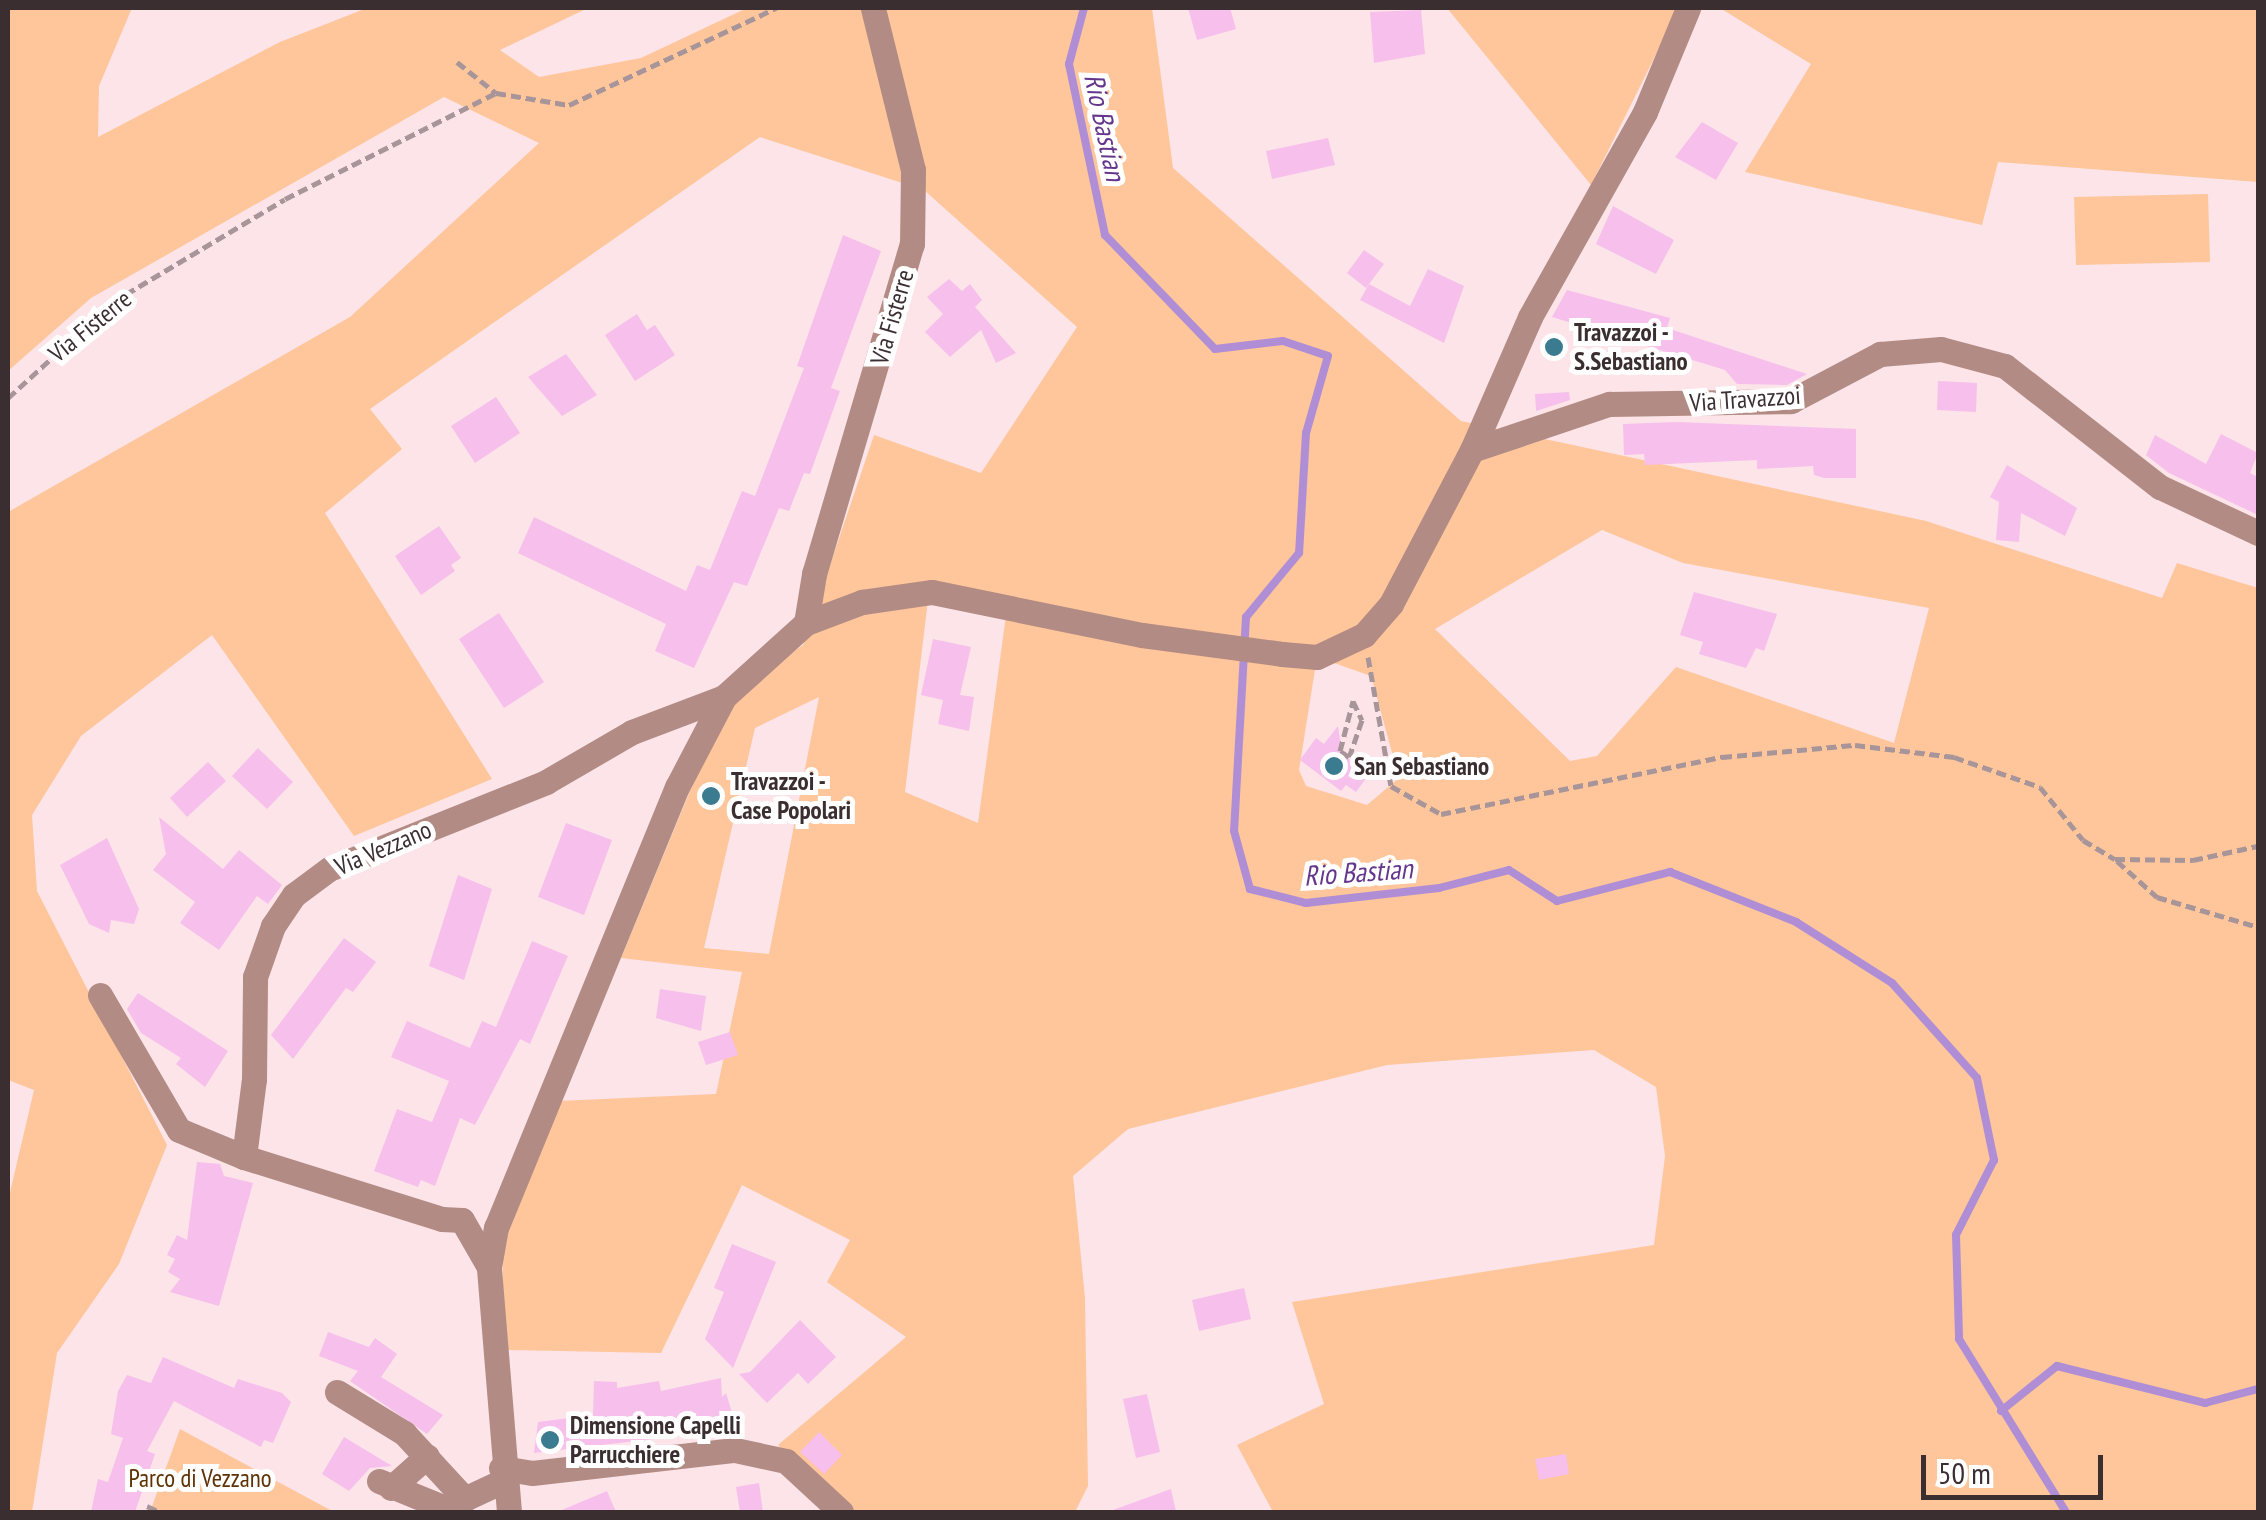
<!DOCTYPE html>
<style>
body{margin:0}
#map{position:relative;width:2266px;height:1520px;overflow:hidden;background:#fce4e9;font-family:"PT Sans Narrow",sans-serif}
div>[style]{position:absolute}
.green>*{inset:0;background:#fec69a}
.stream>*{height:8px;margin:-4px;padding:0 4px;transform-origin:4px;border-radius:4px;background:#b08ed5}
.building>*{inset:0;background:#f7bfeb}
.path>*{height:5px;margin-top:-2.5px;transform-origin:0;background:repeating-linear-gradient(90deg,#a8959a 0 10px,transparent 0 15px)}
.minor>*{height:25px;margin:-12.5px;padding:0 12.5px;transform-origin:12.5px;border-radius:12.5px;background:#b28b84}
.dots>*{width:28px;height:28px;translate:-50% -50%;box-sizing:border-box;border:5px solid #fff;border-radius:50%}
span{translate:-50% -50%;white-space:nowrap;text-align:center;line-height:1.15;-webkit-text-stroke:10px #fff;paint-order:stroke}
.street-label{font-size:25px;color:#3a2e31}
.poi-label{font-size:25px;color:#3a2e31;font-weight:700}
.left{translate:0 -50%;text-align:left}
.park-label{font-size:25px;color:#5e3205}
.water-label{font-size:28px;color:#64378c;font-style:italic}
.frame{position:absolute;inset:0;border:10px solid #3a2e31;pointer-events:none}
.scale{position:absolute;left:1921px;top:1455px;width:182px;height:45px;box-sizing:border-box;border:5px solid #3a2e31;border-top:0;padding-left:12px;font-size:30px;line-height:35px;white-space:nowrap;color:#3a2e31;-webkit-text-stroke:8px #fff;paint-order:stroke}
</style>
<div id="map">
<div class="green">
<i style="clip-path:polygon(evenodd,8px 8px,132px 8px,99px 86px,98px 137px,280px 42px,367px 8px,588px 8px,500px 50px,539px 77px,641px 58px,747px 8px,1152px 8px,1173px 168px,1461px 421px,1926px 521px,2162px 598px,2177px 563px,2258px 588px,2258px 1512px,1273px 1512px,1237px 1445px,1324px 1404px,1292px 1302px,1654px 1245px,1665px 1156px,1656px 1087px,1594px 1050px,1387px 1065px,1128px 1129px,1073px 1176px,1085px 1298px,1088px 1486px,1075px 1512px,837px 1512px,778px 1445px,906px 1337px,827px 1282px,850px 1240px,742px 1185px,661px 1353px,502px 1350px,503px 1247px,558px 1101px,716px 1094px,742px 972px,621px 958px,723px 711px,751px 680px,803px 645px,874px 435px,981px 473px,1077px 327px,924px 190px,760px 137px,370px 409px,402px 449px,325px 513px,492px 779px,354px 836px,212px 635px,81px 736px,32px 815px,37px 891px,167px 1145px,119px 1264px,57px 1353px,32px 1512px,8px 1512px,8px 1201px,34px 1090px,8px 1080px,8px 512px,350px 317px,539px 143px,444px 97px,91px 298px,8px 371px,8px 8px,1602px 530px,1683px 563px,1929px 608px,1894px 743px,1676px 667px,1597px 756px,1570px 761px,1435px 629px,1602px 530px,8px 8px,928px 600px,1006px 615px,978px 823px,905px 792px,928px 600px,8px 8px,1317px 657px,1371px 676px,1399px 778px,1367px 805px,1306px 786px,1299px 770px,1317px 657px,8px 8px,819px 697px,769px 954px,704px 948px,755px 728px,819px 697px)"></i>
<i style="clip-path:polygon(1447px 8px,1679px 8px,1591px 185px)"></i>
<i style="clip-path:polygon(1720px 8px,2258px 8px,2258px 182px,1998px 162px,1982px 225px,1745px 172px,1811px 64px)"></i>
<i style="clip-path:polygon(2208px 194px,2210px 262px,2076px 265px,2074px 197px)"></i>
<i style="clip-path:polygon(180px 1429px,334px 1512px,150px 1512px)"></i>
</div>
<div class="stream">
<i style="left:1084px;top:8px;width:58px;rotate:105deg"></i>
<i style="left:1069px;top:64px;width:175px;rotate:78.1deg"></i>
<i style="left:1105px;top:235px;width:158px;rotate:46deg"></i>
<i style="left:1215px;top:349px;width:68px;rotate:-6.7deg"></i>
<i style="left:1283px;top:341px;width:47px;rotate:18.4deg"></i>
<i style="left:1328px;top:356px;width:80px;rotate:105.9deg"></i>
<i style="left:1306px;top:433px;width:120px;rotate:93.3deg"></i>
<i style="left:1299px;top:553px;width:83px;rotate:129.6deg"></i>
<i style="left:1246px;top:617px;width:214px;rotate:93.2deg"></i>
<i style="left:1234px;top:831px;width:60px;rotate:74.6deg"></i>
<i style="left:1250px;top:889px;width:58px;rotate:14deg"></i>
<i style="left:1306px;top:903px;width:134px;rotate:-6.4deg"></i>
<i style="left:1439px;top:888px;width:72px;rotate:-14.4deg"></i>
<i style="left:1509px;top:870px;width:57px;rotate:32.9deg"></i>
<i style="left:1557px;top:901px;width:117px;rotate:-14.4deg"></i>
<i style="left:1670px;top:872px;width:136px;rotate:21.6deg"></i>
<i style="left:1796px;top:922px;width:114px;rotate:32.4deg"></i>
<i style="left:1892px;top:983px;width:127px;rotate:48.2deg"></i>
<i style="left:1977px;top:1078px;width:84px;rotate:78.3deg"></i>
<i style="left:1994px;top:1160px;width:84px;rotate:116.9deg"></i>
<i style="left:1956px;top:1235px;width:104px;rotate:88.3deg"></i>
<i style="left:1959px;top:1339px;width:203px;rotate:58.3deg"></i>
<i style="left:2001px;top:1411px;width:72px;rotate:-38.8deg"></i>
<i style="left:2057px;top:1366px;width:153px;rotate:14deg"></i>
<i style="left:2205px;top:1403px;width:55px;rotate:-14.8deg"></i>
</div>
<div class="building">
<i style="clip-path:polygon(1188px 8px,1230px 8px,1236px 29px,1197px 40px)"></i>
<i style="clip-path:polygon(1421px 10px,1425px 54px,1374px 63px,1370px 12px)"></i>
<i style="clip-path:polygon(1702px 122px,1738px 143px,1716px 180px,1675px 157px)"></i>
<i style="clip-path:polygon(1328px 138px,1335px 165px,1272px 179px,1266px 151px)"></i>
<i style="clip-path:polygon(1613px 206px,1674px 240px,1656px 274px,1596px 244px)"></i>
<i style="clip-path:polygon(843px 235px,881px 251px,831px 388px,840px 391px,810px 474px,804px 473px,789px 511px,779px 508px,747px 586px,734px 582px,694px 668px,655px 651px,666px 624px,518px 553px,534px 517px,686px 591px,697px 565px,710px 570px,742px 491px,755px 496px,804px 368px,797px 366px)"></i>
<i style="clip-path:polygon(1364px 250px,1384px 264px,1366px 288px,1347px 273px)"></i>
<i style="clip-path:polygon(1428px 269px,1464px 286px,1444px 343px,1360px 300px,1369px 284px,1410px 306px)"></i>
<i style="clip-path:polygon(949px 279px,962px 291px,970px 284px,982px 300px,975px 307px,1016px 353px,996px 363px,981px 330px,950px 357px,925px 332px,943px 314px,927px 297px)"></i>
<i style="clip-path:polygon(1567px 290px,1670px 318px,1667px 328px,1807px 374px,1787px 385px,1737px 384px,1725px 370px,1552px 317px)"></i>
<i style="clip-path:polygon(637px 314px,647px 330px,655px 325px,675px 355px,635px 381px,605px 335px)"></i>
<i style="clip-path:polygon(566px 354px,597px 395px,562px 416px,528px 377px)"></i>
<i style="clip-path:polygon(1938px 381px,1977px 383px,1976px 412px,1937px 410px)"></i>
<i style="clip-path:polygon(1569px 392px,1570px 400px,1536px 411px,1535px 394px)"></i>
<i style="clip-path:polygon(496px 397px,520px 433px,475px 463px,451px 426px)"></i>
<i style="clip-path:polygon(1676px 422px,1856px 429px,1856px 478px,1824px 478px,1814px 475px,1813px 466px,1757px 469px,1757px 460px,1645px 465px,1644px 454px,1624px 455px,1623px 424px)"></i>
<i style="clip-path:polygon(2221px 434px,2258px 453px,2250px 473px,2258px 477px,2258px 515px,2169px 473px,2146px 455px,2155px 435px,2206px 464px)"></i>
<i style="clip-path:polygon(2007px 465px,2077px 508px,2065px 536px,2021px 513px,2019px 542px,1996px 540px,1999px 502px,1990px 497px)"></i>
<i style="clip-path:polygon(439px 526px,461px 558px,451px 565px,455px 571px,421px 595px,395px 556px)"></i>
<i style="clip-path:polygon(1694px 592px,1777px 614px,1764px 651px,1756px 648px,1746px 668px,1699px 654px,1703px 642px,1680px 635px)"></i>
<i style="clip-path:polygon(499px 613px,544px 682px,504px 708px,459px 639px)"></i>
<i style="clip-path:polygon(933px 639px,971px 647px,960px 695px,974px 697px,969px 731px,938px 724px,943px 700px,921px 695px)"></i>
<i style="clip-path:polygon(1338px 726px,1342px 752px,1367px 777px,1356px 792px,1346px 785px,1341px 791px,1300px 760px,1316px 738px,1324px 744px)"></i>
<i style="clip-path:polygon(258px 748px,293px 782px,267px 809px,232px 776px)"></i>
<i style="clip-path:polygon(208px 762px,226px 781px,187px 817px,170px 798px)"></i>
<i style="clip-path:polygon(159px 817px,223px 869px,239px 850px,282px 885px,268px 904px,257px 896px,219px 950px,180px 923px,195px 902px,153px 870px,166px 854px)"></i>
<i style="clip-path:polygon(566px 823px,612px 840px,584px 915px,538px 897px)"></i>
<i style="clip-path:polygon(107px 838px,139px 909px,134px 924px,111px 920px,109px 933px,89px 924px,60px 865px)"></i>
<i style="clip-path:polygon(458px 875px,492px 889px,464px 980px,429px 966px)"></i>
<i style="clip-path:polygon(344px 938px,376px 962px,353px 992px,346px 988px,293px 1059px,271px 1035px)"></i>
<i style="clip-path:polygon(532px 941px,568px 956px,530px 1044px,520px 1039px,475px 1125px,460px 1118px,435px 1186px,421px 1180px,418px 1187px,374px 1171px,397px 1109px,432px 1122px,449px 1081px,391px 1057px,407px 1021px,470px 1048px,482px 1021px,496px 1027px)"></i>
<i style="clip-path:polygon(660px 989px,706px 996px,701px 1031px,656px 1018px)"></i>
<i style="clip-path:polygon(138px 993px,228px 1051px,205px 1087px,176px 1064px,181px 1058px,141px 1033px,127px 1009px)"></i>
<i style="clip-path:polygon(730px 1032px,738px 1055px,706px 1065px,698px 1042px)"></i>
<i style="clip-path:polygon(197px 1162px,220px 1164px,224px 1176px,253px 1183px,219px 1306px,170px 1292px,180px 1279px,168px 1272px,175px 1259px,167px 1255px,177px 1235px,187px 1240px)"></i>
<i style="clip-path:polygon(732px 1244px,776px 1262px,733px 1368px,705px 1339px,724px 1292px,714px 1288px)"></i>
<i style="clip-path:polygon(1244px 1288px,1251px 1319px,1199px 1331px,1192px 1300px)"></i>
<i style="clip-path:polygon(800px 1320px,836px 1357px,808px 1384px,798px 1373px,767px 1403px,739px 1374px,750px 1372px)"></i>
<i style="clip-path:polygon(328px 1332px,369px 1347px,375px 1338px,397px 1354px,381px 1377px,443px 1415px,427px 1434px,350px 1381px,358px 1371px,319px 1356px)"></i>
<i style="clip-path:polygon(163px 1357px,234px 1388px,238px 1379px,282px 1393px,291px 1402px,273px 1443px,264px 1440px,261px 1447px,174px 1401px,147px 1451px,155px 1454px,135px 1512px,91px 1512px,98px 1479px,108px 1482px,123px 1438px,111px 1434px,118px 1391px,127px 1375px,151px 1383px)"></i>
<i style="clip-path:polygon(721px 1378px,722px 1397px,726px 1393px,737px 1429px,534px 1453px,538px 1422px,593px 1415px,594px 1381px,617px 1382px,617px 1388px,659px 1381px,661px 1391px)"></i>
<i style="clip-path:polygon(1147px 1394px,1160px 1452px,1136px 1458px,1123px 1399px)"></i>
<i style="clip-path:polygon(819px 1432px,842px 1455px,824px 1474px,800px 1452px)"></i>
<i style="clip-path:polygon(344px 1437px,392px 1466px,370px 1468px,349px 1491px,322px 1474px)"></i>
<i style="clip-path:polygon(1566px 1454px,1569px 1474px,1539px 1480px,1535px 1459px)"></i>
<i style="clip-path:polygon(759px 1483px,763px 1512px,740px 1512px,736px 1487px)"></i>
<i style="clip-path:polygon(1171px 1489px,1176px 1512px,1113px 1512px,1113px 1510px)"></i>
<i style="clip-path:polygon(607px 1491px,616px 1512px,557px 1512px)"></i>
</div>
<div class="path">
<i style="left:457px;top:62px;width:50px;rotate:38.5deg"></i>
<i style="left:496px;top:93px;width:74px;rotate:9.3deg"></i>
<i style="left:569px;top:105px;width:229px;rotate:-25.1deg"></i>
<i style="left:8px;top:398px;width:142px;rotate:-42.4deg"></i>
<i style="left:113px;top:302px;width:200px;rotate:-30.9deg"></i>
<i style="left:285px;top:199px;width:236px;rotate:-26.7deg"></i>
<i style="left:1368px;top:657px;width:131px;rotate:79.9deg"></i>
<i style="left:1391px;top:786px;width:57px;rotate:29.2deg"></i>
<i style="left:1441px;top:814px;width:287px;rotate:-11.5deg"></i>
<i style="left:1722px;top:757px;width:134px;rotate:-5.2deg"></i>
<i style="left:1855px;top:745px;width:100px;rotate:6.9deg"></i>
<i style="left:1954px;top:757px;width:91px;rotate:19.2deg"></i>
<i style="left:2040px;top:787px;width:68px;rotate:50.9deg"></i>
<i style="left:2083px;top:840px;width:37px;rotate:31deg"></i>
<i style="left:2115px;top:859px;width:78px;rotate:0.7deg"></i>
<i style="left:2193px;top:860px;width:66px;rotate:-12.2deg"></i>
<i style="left:1353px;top:701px;width:21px;rotate:65deg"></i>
<i style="left:1362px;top:720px;width:39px;rotate:109deg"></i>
<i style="left:1349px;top:757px;width:11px;rotate:-146deg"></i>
<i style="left:1340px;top:751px;width:52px;rotate:-75.4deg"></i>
<i style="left:2117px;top:861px;width:54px;rotate:42deg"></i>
<i style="left:2157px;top:897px;width:105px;rotate:16.5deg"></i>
<i style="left:147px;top:1506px;width:14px;rotate:25deg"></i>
</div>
<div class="minor">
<i style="left:1472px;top:450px;width:145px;rotate:-18.6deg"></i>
<i style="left:1609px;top:404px;width:182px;rotate:-0.9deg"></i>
<i style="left:1791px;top:401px;width:101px;rotate:-27.8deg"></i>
<i style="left:1880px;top:354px;width:61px;rotate:-4.7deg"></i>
<i style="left:1941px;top:349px;width:66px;rotate:14.9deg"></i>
<i style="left:2005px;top:366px;width:197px;rotate:38deg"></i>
<i style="left:2160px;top:487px;width:108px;rotate:25.1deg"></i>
<i style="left:806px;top:623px;width:50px;rotate:-80.7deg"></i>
<i style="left:814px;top:574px;width:344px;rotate:-73.5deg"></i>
<i style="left:912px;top:244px;width:74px;rotate:-89.2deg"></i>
<i style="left:913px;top:170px;width:167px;rotate:-103.9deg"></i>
<i style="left:100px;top:995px;width:156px;rotate:59.7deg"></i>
<i style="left:179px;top:1130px;width:70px;rotate:22.6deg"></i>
<i style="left:244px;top:1157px;width:207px;rotate:17.4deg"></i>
<i style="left:442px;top:1219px;width:20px;rotate:3deg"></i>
<i style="left:462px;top:1220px;width:54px;rotate:60.1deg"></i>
<i style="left:244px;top:1157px;width:79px;rotate:-82.7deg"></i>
<i style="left:254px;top:1079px;width:102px;rotate:-89.4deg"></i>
<i style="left:255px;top:977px;width:54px;rotate:-70.6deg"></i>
<i style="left:273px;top:926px;width:37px;rotate:-56deg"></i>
<i style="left:294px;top:895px;width:44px;rotate:-36.6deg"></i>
<i style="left:329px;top:869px;width:234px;rotate:-21.8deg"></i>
<i style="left:546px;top:782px;width:99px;rotate:-30.2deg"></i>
<i style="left:632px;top:732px;width:98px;rotate:-20.8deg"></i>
<i style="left:337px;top:1392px;width:79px;rotate:31.5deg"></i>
<i style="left:404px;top:1433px;width:90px;rotate:47.3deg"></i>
<i style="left:501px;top:1468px;width:31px;rotate:9deg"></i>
<i style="left:532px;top:1473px;width:204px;rotate:-6.5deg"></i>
<i style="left:735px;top:1450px;width:52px;rotate:12.2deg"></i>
<i style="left:786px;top:1461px;width:75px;rotate:42.8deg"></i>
<i style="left:379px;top:1481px;width:71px;rotate:22.2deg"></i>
<i style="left:445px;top:1508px;width:64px;rotate:-25deg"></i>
<i style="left:391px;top:1488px;width:48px;rotate:-41.6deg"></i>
<i style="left:509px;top:1512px;width:246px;rotate:-94.7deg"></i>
<i style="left:489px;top:1267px;width:40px;rotate:-80deg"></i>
<i style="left:496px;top:1228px;width:477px;rotate:-67.7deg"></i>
<i style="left:677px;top:787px;width:102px;rotate:-62.4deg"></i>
<i style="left:724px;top:697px;width:110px;rotate:-42.1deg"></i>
<i style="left:806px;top:623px;width:60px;rotate:-20.6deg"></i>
<i style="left:862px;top:602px;width:71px;rotate:-8.1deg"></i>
<i style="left:932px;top:592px;width:214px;rotate:11.6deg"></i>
<i style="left:1142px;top:635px;width:141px;rotate:7.7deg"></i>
<i style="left:1282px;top:654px;width:35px;rotate:5deg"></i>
<i style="left:1317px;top:657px;width:52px;rotate:-25.1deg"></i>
<i style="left:1364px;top:635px;width:41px;rotate:-48.9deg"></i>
<i style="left:1391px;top:604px;width:174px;rotate:-62.3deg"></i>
<i style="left:1472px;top:450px;width:145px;rotate:-66.4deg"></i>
<i style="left:1530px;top:317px;width:235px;rotate:-60.7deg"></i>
<i style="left:1645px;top:112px;width:113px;rotate:-67.5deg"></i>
</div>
<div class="dots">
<i style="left:1554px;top:347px;background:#3b7b8f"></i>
<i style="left:1334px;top:766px;background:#3b7b8f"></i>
<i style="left:711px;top:796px;background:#3b7b8f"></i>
<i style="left:550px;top:1440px;background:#3b7b8f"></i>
</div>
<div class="street-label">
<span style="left:892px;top:317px;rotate:-74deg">Via Fisterre</span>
<span style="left:90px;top:326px;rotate:-39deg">Via Fisterre</span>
<span style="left:1745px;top:399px;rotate:-4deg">Via Travazzoi</span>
<span style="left:383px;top:848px;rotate:-23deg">Via Vezzano</span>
</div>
<div class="poi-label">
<span class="left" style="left:1574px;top:347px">Travazzoi -<br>S.Sebastiano</span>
<span class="left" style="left:1354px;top:766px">San Sebastiano</span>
<span class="left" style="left:731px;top:796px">Travazzoi -<br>Case Popolari</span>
<span class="left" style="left:570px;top:1440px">Dimensione Capelli<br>Parrucchiere</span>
</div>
<div class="park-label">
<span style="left:200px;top:1478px">Parco di Vezzano</span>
</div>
<div class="water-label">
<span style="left:1105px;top:127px;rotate:78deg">Rio Bastian</span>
<span style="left:1358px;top:872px;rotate:-4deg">Rio Bastian</span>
</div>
<div class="frame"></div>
<div class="scale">50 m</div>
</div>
